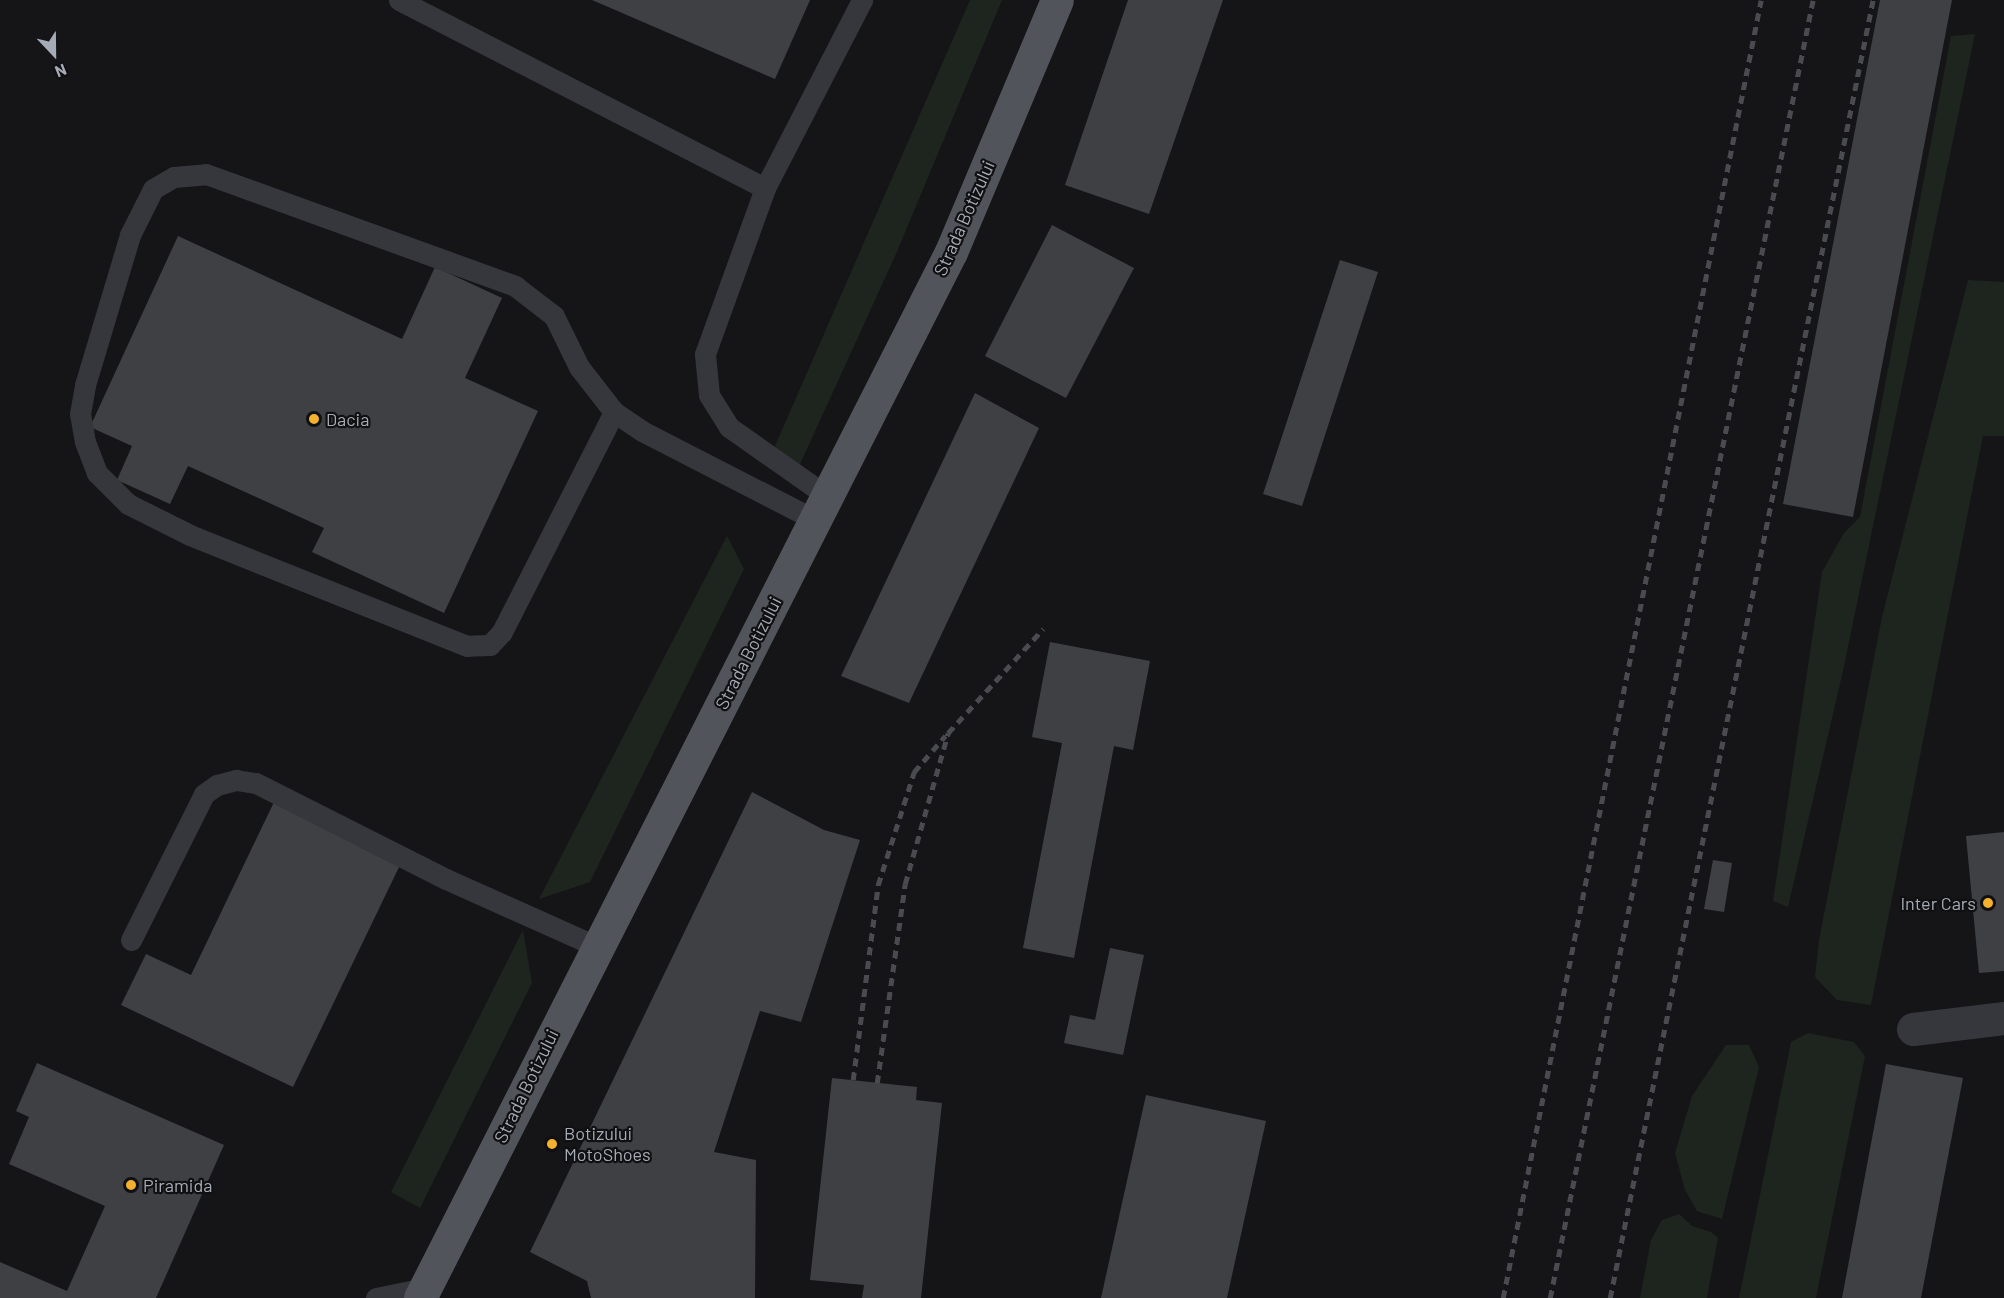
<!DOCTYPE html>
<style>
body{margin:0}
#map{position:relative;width:2004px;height:1298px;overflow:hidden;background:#151517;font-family:Barlow,sans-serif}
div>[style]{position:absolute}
.green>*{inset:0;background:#1d251e}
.building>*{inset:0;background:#3f4044}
.lane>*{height:21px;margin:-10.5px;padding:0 10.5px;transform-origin:10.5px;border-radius:10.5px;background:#36373c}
.street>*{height:33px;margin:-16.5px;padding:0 16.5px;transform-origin:16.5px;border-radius:16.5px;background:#36373c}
.primary>*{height:33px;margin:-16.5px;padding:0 16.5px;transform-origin:16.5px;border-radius:16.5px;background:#52545b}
.rail>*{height:4.5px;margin-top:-2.25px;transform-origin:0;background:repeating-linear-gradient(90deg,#494b51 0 8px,transparent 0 14px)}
.dots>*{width:16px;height:16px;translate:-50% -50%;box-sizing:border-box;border:3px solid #101012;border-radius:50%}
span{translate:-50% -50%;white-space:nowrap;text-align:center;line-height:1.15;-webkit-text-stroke:4.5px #101012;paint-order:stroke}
.street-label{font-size:18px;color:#a6acb7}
.poi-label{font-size:18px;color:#a6acb7}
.left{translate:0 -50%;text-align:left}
.right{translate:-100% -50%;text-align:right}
.north{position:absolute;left:24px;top:24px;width:60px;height:60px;-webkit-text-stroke:4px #101012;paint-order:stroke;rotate:158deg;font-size:16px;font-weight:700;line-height:24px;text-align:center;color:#a6acb7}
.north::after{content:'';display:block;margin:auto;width:21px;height:27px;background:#a6acb7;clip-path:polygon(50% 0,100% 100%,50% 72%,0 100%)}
</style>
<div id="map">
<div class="green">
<i style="clip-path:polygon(970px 0,1002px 0,896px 254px,796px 473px,771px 455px)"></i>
<i style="clip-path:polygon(1975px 34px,1843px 671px,1788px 907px,1773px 901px,1822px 572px,1844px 533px,1860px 517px,1951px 36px)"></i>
<i style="clip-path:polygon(1968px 280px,2004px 282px,2004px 436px,1983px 436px,1871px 1005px,1837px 1000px,1815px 977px,1819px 940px,1882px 617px)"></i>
<i style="clip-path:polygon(727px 536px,744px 569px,590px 882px,539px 899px)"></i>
<i style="clip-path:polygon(523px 930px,532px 983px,420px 1208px,391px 1192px)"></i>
<i style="clip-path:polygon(1808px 1033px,1854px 1042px,1865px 1056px,1816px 1298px,1739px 1298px,1791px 1042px)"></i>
<i style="clip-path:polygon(1726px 1045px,1749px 1045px,1759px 1067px,1722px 1219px,1697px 1211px,1685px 1190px,1675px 1153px,1692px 1096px)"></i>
<i style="clip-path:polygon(1679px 1214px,1692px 1226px,1711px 1232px,1718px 1238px,1707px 1298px,1640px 1298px,1651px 1240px,1662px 1220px)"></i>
</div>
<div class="building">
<i style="clip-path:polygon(592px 0,810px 0,775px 79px)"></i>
<i style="clip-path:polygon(1128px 0,1223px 0,1149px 214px,1065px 185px)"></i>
<i style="clip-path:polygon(1880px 0,1952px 0,1853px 517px,1783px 504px)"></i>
<i style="clip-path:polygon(1052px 225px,1134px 268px,1066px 398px,985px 356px)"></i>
<i style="clip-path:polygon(178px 236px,402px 339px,435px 267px,502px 298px,465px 378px,538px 411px,444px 613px,312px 552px,324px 528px,188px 466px,170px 504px,117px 480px,132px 446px,90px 427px)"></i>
<i style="clip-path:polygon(1340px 260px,1378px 272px,1302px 506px,1263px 494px)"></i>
<i style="clip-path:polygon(975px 393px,1039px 428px,909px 703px,841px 676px)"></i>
<i style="clip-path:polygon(1050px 642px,1150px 661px,1133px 750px,1114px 746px,1074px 958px,1023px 948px,1062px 743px,1032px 737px)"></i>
<i style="clip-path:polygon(752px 792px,824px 830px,860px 840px,801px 1022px,760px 1011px,714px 1152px,756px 1160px,755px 1298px,591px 1298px,587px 1281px,530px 1252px)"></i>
<i style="clip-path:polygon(274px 802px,401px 863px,293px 1087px,121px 1005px,146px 954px,191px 975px)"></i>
<i style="clip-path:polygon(2004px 832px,2004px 971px,1979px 973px,1966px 836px)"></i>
<i style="clip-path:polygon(1713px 860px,1732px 863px,1724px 912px,1704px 909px)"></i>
<i style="clip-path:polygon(1110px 948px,1144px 955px,1123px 1055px,1064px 1043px,1070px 1015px,1095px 1020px)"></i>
<i style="clip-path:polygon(37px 1063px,224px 1145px,156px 1298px,0 1298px,0 1262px,67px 1291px,105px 1206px,9px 1164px,29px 1117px,16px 1111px)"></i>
<i style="clip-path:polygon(1886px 1064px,1963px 1078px,1921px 1298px,1842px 1298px)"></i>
<i style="clip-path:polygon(832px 1078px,917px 1087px,916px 1100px,942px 1103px,921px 1298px,862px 1298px,864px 1285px,810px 1280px)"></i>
<i style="clip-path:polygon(1146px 1095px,1266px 1121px,1227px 1298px,1101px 1298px)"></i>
</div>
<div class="lane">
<i style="left:399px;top:0;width:411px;rotate:27.2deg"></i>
<i style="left:614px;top:412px;width:247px;rotate:117deg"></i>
<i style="left:502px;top:632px;width:18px;rotate:133deg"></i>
<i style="left:490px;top:645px;width:23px;rotate:178deg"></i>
<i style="left:467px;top:646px;width:298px;rotate:-158.2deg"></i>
<i style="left:190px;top:535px;width:69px;rotate:-153.4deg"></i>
<i style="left:128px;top:504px;width:44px;rotate:-135deg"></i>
<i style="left:97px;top:473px;width:33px;rotate:-111deg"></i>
<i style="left:85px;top:442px;width:28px;rotate:-100deg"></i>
<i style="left:80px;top:414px;width:29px;rotate:-80deg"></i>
<i style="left:85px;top:385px;width:157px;rotate:-73.3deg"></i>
<i style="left:130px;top:235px;width:51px;rotate:-63.4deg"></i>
<i style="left:153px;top:189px;width:24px;rotate:-30deg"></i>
<i style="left:174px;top:177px;width:32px;rotate:-5deg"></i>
<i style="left:206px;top:174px;width:329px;rotate:19.9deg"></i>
<i style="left:515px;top:286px;width:49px;rotate:37.6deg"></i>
<i style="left:554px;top:316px;width:57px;rotate:63.9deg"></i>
<i style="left:579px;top:367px;width:57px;rotate:52.1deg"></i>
<i style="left:614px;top:412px;width:34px;rotate:34deg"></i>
<i style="left:642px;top:431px;width:195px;rotate:27.2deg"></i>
<i style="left:827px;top:496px;width:120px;rotate:-144.9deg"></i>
<i style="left:729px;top:427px;width:38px;rotate:-122deg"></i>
<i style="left:709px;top:395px;width:41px;rotate:-95.6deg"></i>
<i style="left:705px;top:354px;width:177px;rotate:-70.1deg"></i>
<i style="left:765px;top:188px;width:212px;rotate:-62.7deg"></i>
<i style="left:131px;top:940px;width:163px;rotate:-63.4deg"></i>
<i style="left:204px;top:794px;width:16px;rotate:-35deg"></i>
<i style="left:217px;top:785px;width:20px;rotate:-15deg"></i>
<i style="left:236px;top:780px;width:20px;rotate:9deg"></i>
<i style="left:256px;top:783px;width:213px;rotate:26.8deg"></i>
<i style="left:446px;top:879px;width:164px;rotate:24.1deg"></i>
<i style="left:376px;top:1298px;width:50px;rotate:-11.5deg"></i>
</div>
<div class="street">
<i style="left:1913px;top:1029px;width:92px;rotate:-6.9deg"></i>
</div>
<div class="primary">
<i style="left:420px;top:1298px;width:1173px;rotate:-63.09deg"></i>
<i style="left:951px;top:252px;width:273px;rotate:-67.2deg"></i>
</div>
<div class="rail">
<i style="left:853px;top:1080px;width:197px;rotate:-82.7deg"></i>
<i style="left:878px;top:885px;width:119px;rotate:-72.3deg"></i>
<i style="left:914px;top:772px;width:48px;rotate:-49.3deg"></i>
<i style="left:877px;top:1083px;width:201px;rotate:-82deg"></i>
<i style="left:905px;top:884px;width:157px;rotate:-74.1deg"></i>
<i style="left:948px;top:733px;width:141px;rotate:-47.6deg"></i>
<i style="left:1503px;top:1298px;width:1323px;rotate:-78.76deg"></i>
<i style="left:1550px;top:1298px;width:1324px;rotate:-78.55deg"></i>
<i style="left:1610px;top:1298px;width:1324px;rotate:-78.55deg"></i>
</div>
<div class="dots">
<i style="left:314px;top:419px;background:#f5b12e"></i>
<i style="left:1988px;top:903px;background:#f5b12e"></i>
<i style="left:552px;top:1144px;background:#f5b12e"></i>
<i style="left:131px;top:1185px;background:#f5b12e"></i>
</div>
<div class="street-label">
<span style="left:964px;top:218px;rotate:-66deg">Strada Botizului</span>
<span style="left:748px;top:653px;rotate:-63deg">Strada Botizului</span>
<span style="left:526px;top:1086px;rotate:-64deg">Strada Botizului</span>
</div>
<div class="poi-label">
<span class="left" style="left:326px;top:419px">Dacia</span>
<span class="right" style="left:1976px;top:903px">Inter Cars</span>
<span class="left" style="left:564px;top:1144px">Botizului<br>MotoShoes</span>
<span class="left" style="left:143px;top:1185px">Piramida</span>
</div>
<div class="north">N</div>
</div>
